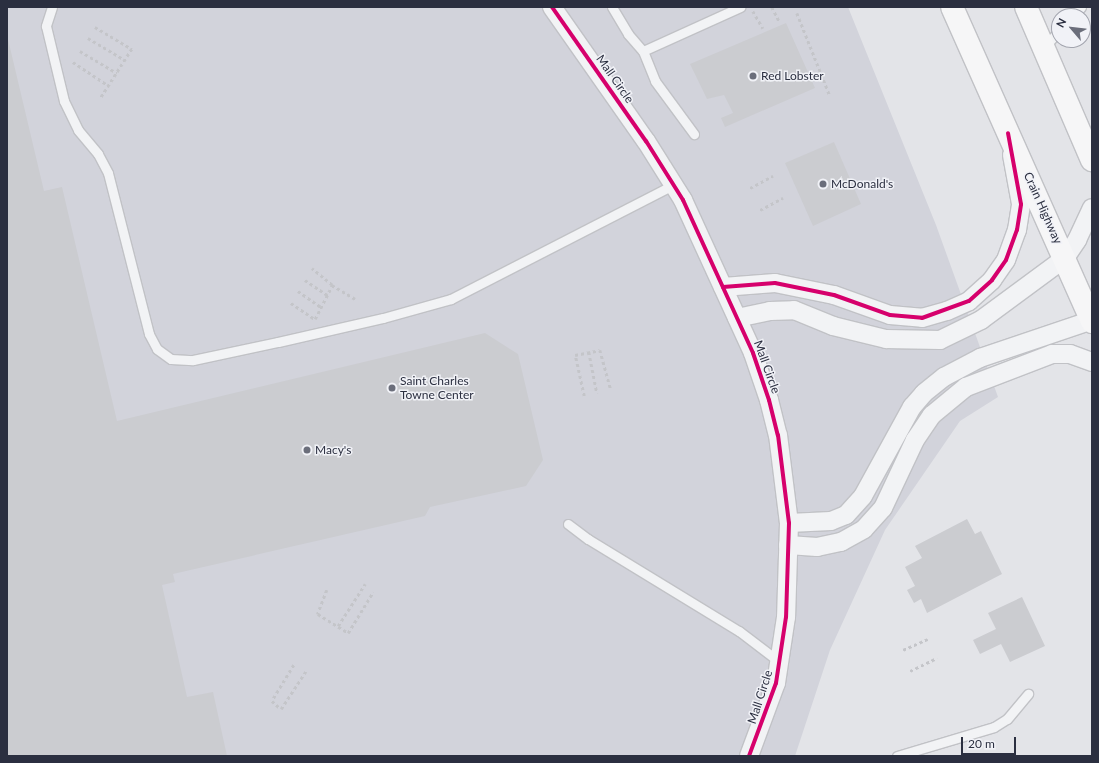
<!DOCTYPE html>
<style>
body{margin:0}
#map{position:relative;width:1099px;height:763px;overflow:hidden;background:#e3e4e8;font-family:Lato,sans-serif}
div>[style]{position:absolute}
.built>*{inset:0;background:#d2d3db}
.building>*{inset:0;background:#cbccd0}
.path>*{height:2.5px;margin-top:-1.25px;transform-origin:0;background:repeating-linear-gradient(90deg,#c4c5c9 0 3px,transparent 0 6px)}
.roads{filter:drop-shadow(1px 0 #c1c2c6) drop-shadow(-1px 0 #c1c2c6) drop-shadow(0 1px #c1c2c6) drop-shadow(0 -1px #c1c2c6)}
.lane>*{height:9px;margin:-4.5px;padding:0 4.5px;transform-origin:4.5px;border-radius:4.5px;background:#f2f3f5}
.street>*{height:18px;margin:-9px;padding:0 9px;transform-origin:9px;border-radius:9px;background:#f2f3f5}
.highway>*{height:22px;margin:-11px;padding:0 11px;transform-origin:11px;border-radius:11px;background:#f6f6f7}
.cycleway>*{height:4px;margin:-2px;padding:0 2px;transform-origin:2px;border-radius:2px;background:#d6006c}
.dots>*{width:11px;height:11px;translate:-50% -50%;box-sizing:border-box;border:2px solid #f1f2f7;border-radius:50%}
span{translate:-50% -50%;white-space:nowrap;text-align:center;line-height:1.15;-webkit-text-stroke:3px #f1f2f7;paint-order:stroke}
.poi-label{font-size:12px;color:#2b2f40}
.left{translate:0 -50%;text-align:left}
.street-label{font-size:12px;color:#2b2f40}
.frame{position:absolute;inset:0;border:8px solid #2b2f40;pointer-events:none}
.north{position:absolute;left:1051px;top:8px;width:40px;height:40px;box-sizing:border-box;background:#f1f2f7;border:1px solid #a2a4ae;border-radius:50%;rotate:298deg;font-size:11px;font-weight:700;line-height:16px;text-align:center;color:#2b2f40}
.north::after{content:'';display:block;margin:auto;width:14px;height:18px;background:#6b6e7b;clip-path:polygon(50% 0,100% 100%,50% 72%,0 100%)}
.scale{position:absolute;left:961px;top:737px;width:55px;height:18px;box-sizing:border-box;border:2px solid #2b2f40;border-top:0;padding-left:5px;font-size:12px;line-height:14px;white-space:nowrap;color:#2b2f40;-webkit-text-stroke:3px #f1f2f7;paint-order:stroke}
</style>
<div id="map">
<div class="built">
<i style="clip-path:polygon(7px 7px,848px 7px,936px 225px,998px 397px,960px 421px,885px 530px,830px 650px,795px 756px,7px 756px)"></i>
</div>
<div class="building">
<i style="clip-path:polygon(786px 23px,815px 88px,725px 127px,721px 118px,733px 113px,724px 95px,707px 99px,690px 64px)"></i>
<i style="clip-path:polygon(7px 35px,44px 191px,62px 187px,117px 421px,485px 333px,518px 354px,543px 460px,526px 486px,430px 507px,425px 516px,173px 574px,175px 582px,162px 585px,187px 697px,213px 692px,227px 756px,7px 756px)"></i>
<i style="clip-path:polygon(834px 142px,861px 204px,813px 226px,785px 163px)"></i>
<i style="clip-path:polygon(967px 519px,975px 534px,981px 531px,1002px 574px,927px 613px,921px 599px,914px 603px,907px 590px,915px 586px,905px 567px,922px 558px,915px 546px)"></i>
<i style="clip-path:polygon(1022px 597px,1045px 646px,1010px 662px,1001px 644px,980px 654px,973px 640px,996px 629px,988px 613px)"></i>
</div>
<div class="path">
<i style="left:772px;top:7px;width:16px;rotate:63deg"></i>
<i style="left:753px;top:11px;width:20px;rotate:60deg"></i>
<i style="left:797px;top:13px;width:89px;rotate:68.3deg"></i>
<i style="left:95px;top:27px;width:43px;rotate:30.7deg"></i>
<i style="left:132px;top:49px;width:59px;rotate:122.6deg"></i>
<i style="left:88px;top:38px;width:43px;rotate:30.7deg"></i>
<i style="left:80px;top:51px;width:43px;rotate:30.7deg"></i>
<i style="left:73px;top:62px;width:43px;rotate:33.7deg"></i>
<i style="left:750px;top:188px;width:26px;rotate:-28deg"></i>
<i style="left:760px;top:210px;width:26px;rotate:-28deg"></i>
<i style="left:305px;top:280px;width:27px;rotate:34deg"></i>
<i style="left:332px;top:285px;width:27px;rotate:31deg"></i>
<i style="left:298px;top:291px;width:28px;rotate:35deg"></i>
<i style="left:291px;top:303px;width:29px;rotate:34deg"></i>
<i style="left:315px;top:319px;width:38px;rotate:-63deg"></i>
<i style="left:332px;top:285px;width:26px;rotate:-141deg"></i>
<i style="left:589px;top:352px;width:42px;rotate:79deg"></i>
<i style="left:584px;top:396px;width:42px;rotate:-102.4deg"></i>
<i style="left:575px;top:355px;width:25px;rotate:-11deg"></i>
<i style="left:600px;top:350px;width:41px;rotate:74.6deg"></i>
<i style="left:327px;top:590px;width:26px;rotate:111deg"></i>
<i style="left:318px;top:614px;width:36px;rotate:32deg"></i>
<i style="left:348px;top:633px;width:48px;rotate:-58.6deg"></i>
<i style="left:338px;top:626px;width:50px;rotate:-57.3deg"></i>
<i style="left:903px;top:650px;width:27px;rotate:-24deg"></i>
<i style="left:294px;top:665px;width:42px;rotate:121.4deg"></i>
<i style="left:272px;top:701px;width:12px;rotate:42deg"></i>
<i style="left:281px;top:709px;width:45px;rotate:-56.7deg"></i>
<i style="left:910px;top:671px;width:30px;rotate:-26deg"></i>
</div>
<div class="roads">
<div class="lane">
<i style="left:52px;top:7px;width:20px;rotate:108deg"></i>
<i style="left:46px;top:26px;width:77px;rotate:76.5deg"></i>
<i style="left:64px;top:101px;width:32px;rotate:64deg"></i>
<i style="left:78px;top:130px;width:31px;rotate:50deg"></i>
<i style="left:98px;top:154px;width:21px;rotate:62deg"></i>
<i style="left:108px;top:173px;width:166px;rotate:75.7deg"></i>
<i style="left:149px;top:334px;width:17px;rotate:62deg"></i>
<i style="left:157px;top:349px;width:17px;rotate:36deg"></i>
<i style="left:171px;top:359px;width:22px;rotate:3deg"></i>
<i style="left:193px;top:360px;width:87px;rotate:-12deg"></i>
<i style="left:278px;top:342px;width:108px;rotate:-12.9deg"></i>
<i style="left:383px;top:318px;width:71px;rotate:-15.6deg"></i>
<i style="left:451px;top:299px;width:250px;rotate:-27.2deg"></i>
<i style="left:612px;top:7px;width:31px;rotate:59deg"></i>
<i style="left:628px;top:34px;width:23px;rotate:49deg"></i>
<i style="left:643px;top:51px;width:107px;rotate:-24.4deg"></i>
<i style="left:1073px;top:16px;width:12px;rotate:-48deg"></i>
<i style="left:1044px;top:47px;width:22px;rotate:-47deg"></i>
<i style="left:643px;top:51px;width:32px;rotate:68deg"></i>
<i style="left:655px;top:81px;width:66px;rotate:53.7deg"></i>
<i style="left:568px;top:524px;width:25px;rotate:37deg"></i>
<i style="left:588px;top:539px;width:177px;rotate:31.4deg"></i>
<i style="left:739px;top:631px;width:53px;rotate:37.3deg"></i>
<i style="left:897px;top:756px;width:101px;rotate:-16.6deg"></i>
<i style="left:994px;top:727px;width:15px;rotate:-32deg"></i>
<i style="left:1007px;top:719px;width:33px;rotate:-50deg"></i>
</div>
<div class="street">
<i style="left:552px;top:7px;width:164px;rotate:55deg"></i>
<i style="left:646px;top:141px;width:70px;rotate:57.9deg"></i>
<i style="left:683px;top:200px;width:168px;rotate:65.4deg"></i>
<i style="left:753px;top:353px;width:50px;rotate:71.2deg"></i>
<i style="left:769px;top:400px;width:36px;rotate:76deg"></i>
<i style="left:778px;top:435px;width:89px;rotate:82.9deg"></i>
<i style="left:789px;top:523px;width:94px;rotate:91.8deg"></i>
<i style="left:786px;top:617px;width:67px;rotate:98.6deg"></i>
<i style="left:776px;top:683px;width:78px;rotate:110.3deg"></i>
<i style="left:723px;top:287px;width:52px;rotate:-4.4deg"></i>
<i style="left:775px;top:283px;width:60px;rotate:11.5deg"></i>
<i style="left:834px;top:295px;width:59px;rotate:19.7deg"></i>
<i style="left:890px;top:315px;width:32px;rotate:5deg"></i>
<i style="left:922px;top:318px;width:26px;rotate:-16deg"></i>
<i style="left:947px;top:311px;width:24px;rotate:-24deg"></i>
<i style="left:969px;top:301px;width:31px;rotate:-42deg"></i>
<i style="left:992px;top:280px;width:24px;rotate:-55deg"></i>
<i style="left:1006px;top:260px;width:32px;rotate:-70deg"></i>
<i style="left:1017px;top:230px;width:26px;rotate:-81deg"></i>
<i style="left:1021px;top:204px;width:50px;rotate:-100.4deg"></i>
<i style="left:737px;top:318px;width:34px;rotate:-12deg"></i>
<i style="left:770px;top:311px;width:24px;rotate:-2deg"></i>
<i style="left:794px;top:310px;width:42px;rotate:22.3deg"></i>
<i style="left:833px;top:326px;width:55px;rotate:13.8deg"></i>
<i style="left:886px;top:339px;width:54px;rotate:1.1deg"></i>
<i style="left:940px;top:340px;width:46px;rotate:-26deg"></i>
<i style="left:981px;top:320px;width:104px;rotate:-36.4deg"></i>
<i style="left:1065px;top:258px;width:22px;rotate:-56deg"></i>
<i style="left:1077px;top:240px;width:35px;rotate:-65deg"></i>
<i style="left:789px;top:523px;width:42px;rotate:-2.7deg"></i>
<i style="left:831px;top:521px;width:16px;rotate:-22deg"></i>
<i style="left:846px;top:515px;width:25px;rotate:-48deg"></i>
<i style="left:863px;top:496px;width:102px;rotate:-61.2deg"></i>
<i style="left:912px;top:407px;width:18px;rotate:-49deg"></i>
<i style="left:924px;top:393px;width:26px;rotate:-39deg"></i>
<i style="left:944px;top:377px;width:41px;rotate:-27.8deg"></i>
<i style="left:980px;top:358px;width:118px;rotate:-18.7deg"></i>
<i style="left:788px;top:545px;width:29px;rotate:4deg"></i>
<i style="left:817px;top:547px;width:25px;rotate:-12deg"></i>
<i style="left:841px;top:542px;width:26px;rotate:-29deg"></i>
<i style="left:864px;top:529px;width:28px;rotate:-48deg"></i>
<i style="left:883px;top:508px;width:75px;rotate:-64.8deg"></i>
<i style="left:915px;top:440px;width:30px;rotate:-56deg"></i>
<i style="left:932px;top:415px;width:44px;rotate:-39.5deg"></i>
<i style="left:966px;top:387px;width:92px;rotate:-21deg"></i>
<i style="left:1052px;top:354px;width:18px"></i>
<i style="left:1070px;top:354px;width:23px;rotate:20deg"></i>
</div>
<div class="highway">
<i style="left:952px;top:7px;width:345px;rotate:66deg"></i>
<i style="left:1026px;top:7px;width:167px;rotate:66.7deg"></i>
</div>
</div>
<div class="cycleway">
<i style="left:552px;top:7px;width:164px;rotate:55deg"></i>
<i style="left:646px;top:141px;width:70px;rotate:57.9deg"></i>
<i style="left:683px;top:200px;width:168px;rotate:65.4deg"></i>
<i style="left:753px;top:353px;width:50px;rotate:71.2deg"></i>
<i style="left:769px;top:400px;width:36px;rotate:76deg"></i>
<i style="left:778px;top:435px;width:89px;rotate:82.9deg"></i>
<i style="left:789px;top:523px;width:94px;rotate:91.8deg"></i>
<i style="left:786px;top:617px;width:67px;rotate:98.6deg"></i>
<i style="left:776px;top:683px;width:78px;rotate:110.3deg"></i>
<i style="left:723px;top:287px;width:52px;rotate:-4.4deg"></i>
<i style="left:775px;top:283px;width:60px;rotate:11.5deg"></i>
<i style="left:834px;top:295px;width:59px;rotate:19.7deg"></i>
<i style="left:890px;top:315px;width:32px;rotate:5deg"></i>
<i style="left:922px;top:318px;width:50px;rotate:-19.9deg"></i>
<i style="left:969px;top:301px;width:31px;rotate:-42deg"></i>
<i style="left:992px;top:280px;width:24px;rotate:-55deg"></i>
<i style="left:1006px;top:260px;width:32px;rotate:-70deg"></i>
<i style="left:1017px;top:230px;width:26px;rotate:-81deg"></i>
<i style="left:1021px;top:204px;width:72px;rotate:-100.4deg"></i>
</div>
<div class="dots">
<i style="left:753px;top:76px;background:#6b6e7b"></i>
<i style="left:823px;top:184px;background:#6b6e7b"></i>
<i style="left:392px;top:388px;background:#6b6e7b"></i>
<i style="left:307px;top:450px;background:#6b6e7b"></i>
</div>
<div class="poi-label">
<span class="left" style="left:761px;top:76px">Red Lobster</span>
<span class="left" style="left:831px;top:184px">McDonald's</span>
<span class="left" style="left:400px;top:388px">Saint Charles<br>Towne Center</span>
<span class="left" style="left:315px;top:450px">Macy's</span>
</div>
<div class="street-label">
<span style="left:615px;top:79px;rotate:55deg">Mall Circle</span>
<span style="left:1043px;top:208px;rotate:66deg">Crain Highway</span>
<span style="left:767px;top:367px;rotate:70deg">Mall Circle</span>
<span style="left:760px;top:697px;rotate:-72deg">Mall Circle</span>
</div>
<div class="frame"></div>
<div class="north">N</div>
<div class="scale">20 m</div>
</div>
